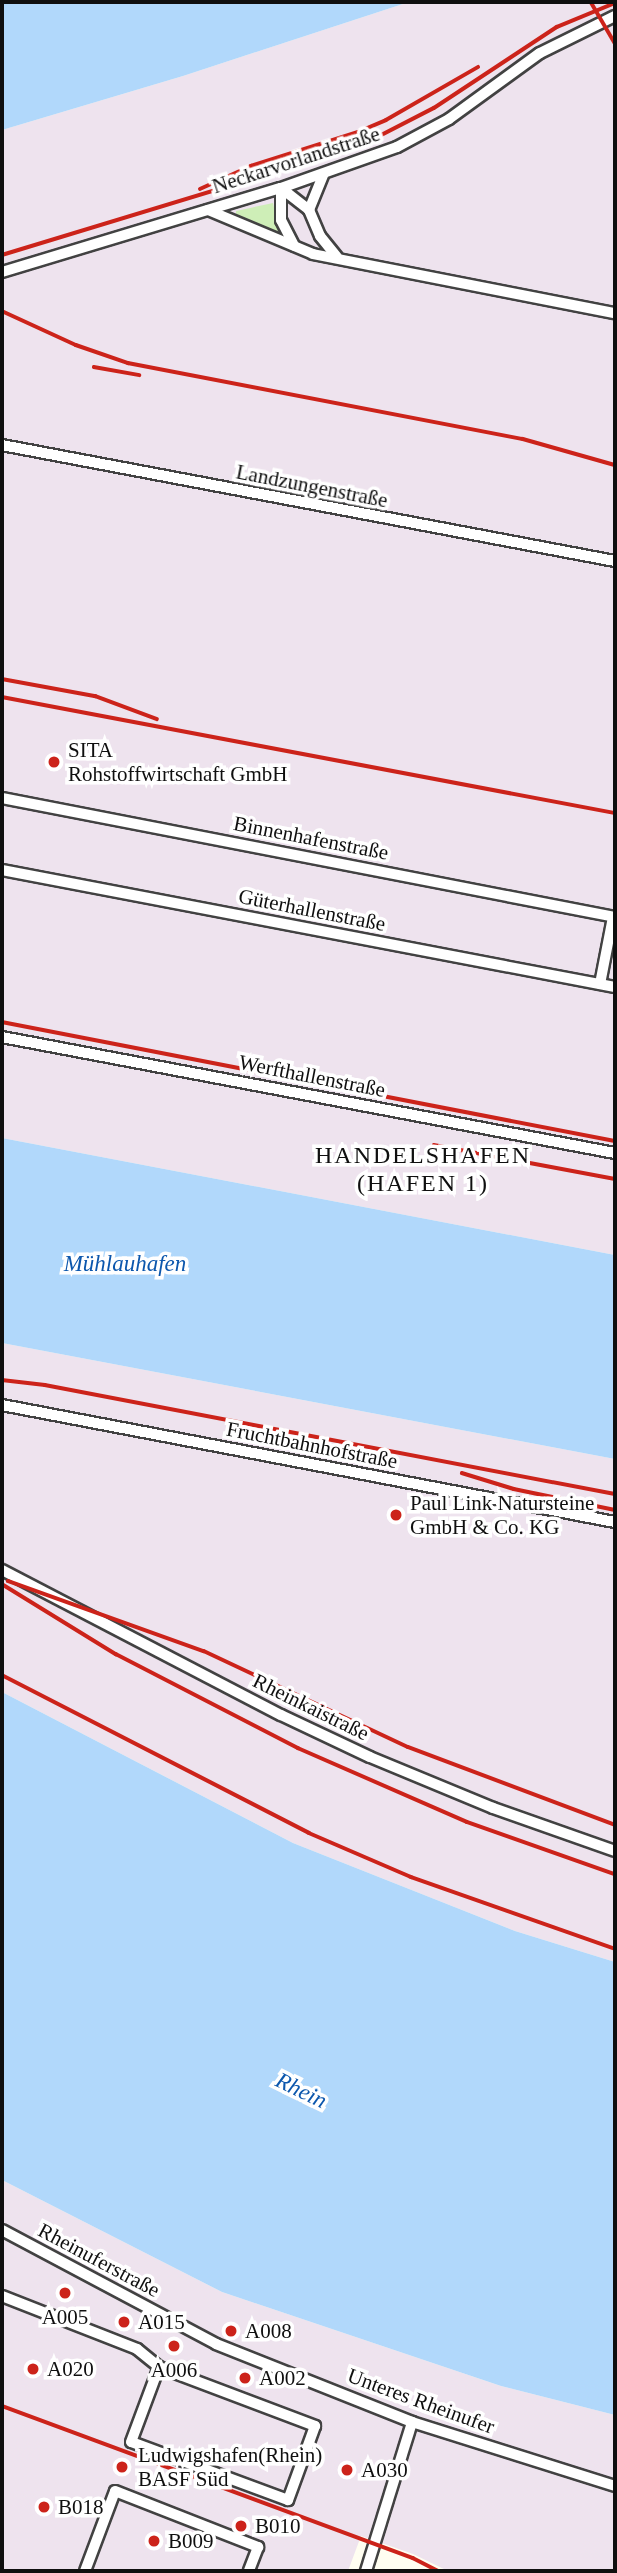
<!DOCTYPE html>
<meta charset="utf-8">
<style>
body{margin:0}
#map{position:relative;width:617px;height:2573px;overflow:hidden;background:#fffef1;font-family:Georgia,serif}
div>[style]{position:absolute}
.industrial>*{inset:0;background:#eee3ee}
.green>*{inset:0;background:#ceeeb7}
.water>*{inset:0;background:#b1d8fb}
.roads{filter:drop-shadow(2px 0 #424242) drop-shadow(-2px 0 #424242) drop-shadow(0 2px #424242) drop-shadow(0 -2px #424242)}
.street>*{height:10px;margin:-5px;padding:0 5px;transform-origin:5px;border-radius:5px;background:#fff}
.rail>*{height:3.5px;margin:-1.75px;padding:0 1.75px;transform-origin:1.75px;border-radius:1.75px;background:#cc231a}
.dots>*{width:19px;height:19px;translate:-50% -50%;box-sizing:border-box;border:4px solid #fff;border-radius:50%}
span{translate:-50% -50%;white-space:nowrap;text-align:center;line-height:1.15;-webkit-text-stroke:7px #fff;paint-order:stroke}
.street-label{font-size:21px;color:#0f0f0f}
.poi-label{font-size:21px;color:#0f0f0f}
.left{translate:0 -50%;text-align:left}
.water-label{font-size:23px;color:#0c57ad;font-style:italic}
.quarter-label{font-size:24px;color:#0f0f0f;letter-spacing:2px}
.frame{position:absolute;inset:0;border:4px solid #0f0f0f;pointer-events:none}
</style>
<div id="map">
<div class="industrial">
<i style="clip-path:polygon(409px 2px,615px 2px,615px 1255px,2px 1138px,2px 130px,183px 76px)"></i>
<i style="clip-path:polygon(2px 1343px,615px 1459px,615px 1962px,515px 1931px,293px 1843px,2px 1692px)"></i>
<i style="clip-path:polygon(2px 2180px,222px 2292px,501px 2386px,615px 2415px,615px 2571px,448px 2571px,413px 2554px,361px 2536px,348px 2571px,2px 2571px)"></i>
</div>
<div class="green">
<i style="clip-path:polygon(273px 203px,280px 234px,236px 214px,236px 211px)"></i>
</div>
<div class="water">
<i style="clip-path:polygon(2px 2px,409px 2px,183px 76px,2px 130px)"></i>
<i style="clip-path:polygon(2px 1138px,615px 1255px,615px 1459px,2px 1343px)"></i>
<i style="clip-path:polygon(2px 1692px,293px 1843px,515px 1931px,615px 1962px,615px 2415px,501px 2386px,222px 2292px,2px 2180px)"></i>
</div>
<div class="roads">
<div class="street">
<i style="left:281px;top:188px;width:36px;rotate:38deg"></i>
<i style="left:309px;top:210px;width:28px;rotate:67deg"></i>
<i style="left:320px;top:236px;width:27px;rotate:51deg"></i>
<i style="left:281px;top:188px;width:32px;rotate:90deg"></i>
<i style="left:281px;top:220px;width:29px;rotate:63deg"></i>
<i style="left:208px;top:210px;width:114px;rotate:22.7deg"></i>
<i style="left:313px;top:254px;width:308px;rotate:11.1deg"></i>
<i style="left:309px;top:210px;width:38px;rotate:-68deg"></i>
<i style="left:2px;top:272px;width:291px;rotate:-16.8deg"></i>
<i style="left:281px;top:188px;width:123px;rotate:-19.5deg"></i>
<i style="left:397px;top:147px;width:59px;rotate:-28.3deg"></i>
<i style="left:449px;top:119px;width:112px;rotate:-36deg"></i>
<i style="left:540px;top:53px;width:84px;rotate:-26.3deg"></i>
<i style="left:2px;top:445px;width:624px;rotate:10.72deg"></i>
<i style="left:2px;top:798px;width:624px;rotate:10.99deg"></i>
<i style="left:2px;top:870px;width:624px;rotate:10.81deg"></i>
<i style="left:600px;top:984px;width:68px;rotate:-79deg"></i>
<i style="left:2px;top:1037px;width:624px;rotate:10.72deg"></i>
<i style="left:2px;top:1405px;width:624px;rotate:10.81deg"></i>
<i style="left:2px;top:1570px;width:314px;rotate:27.5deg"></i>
<i style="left:281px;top:1715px;width:98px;rotate:25.3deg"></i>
<i style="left:370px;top:1757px;width:133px;rotate:22.5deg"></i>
<i style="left:493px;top:1808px;width:129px;rotate:19.4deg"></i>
<i style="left:2px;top:2230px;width:242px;rotate:28deg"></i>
<i style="left:216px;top:2344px;width:211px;rotate:21.7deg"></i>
<i style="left:412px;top:2422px;width:213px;rotate:17.5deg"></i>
<i style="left:2px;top:2296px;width:145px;rotate:21.4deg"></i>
<i style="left:137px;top:2349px;width:28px;rotate:39deg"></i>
<i style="left:159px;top:2367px;width:167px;rotate:20.7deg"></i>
<i style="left:315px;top:2426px;width:79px;rotate:110deg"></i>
<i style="left:288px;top:2500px;width:167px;rotate:-159.7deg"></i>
<i style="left:131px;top:2442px;width:80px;rotate:-69.5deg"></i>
<i style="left:85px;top:2571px;width:85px;rotate:-69.4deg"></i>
<i style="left:115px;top:2491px;width:154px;rotate:21.4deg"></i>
<i style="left:258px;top:2547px;width:26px;rotate:111deg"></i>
<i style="left:366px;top:2571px;width:156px;rotate:-72.8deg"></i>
</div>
</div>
<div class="rail">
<i style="left:591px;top:2px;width:48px;rotate:59.7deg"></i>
<i style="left:200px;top:189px;width:56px;rotate:-24.3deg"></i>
<i style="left:251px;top:166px;width:112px;rotate:-17.6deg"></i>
<i style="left:358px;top:132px;width:30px;rotate:-23deg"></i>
<i style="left:386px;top:120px;width:106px;rotate:-29.9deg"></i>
<i style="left:2px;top:255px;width:372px;rotate:-16.9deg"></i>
<i style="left:358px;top:147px;width:85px;rotate:-27.2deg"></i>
<i style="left:434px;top:108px;width:147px;rotate:-33.4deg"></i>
<i style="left:557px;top:27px;width:63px;rotate:-22.5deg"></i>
<i style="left:2px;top:311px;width:81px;rotate:24.7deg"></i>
<i style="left:76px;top:345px;width:55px;rotate:19.1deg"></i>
<i style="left:128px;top:363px;width:402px;rotate:10.9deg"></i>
<i style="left:523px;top:439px;width:96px;rotate:15.8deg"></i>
<i style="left:94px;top:367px;width:46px;rotate:10.1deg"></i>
<i style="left:2px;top:679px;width:95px;rotate:10.4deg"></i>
<i style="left:95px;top:696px;width:66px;rotate:20.4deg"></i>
<i style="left:2px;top:697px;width:624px;rotate:10.72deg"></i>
<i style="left:2px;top:1022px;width:624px;rotate:10.99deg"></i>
<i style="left:434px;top:1145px;width:184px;rotate:10.6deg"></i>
<i style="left:2px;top:1380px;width:43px;rotate:6.6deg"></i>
<i style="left:45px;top:1385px;width:580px;rotate:10.83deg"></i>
<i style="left:462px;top:1473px;width:54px;rotate:17.1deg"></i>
<i style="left:514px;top:1489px;width:103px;rotate:11.7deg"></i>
<i style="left:8px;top:1581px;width:208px;rotate:19.7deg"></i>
<i style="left:204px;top:1651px;width:225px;rotate:25.2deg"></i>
<i style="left:408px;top:1747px;width:221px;rotate:20.6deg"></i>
<i style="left:2px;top:1584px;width:134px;rotate:31.6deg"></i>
<i style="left:116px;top:1654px;width:205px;rotate:27.3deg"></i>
<i style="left:298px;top:1748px;width:184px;rotate:23.6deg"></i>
<i style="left:467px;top:1822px;width:157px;rotate:19.4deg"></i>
<i style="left:2px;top:1675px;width:345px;rotate:27.2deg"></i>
<i style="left:309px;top:1833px;width:111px;rotate:23.3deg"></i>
<i style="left:411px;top:1877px;width:216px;rotate:19.4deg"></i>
<i style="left:2px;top:2406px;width:438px;rotate:20.3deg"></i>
<i style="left:413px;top:2558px;width:28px;rotate:27deg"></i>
</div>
<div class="dots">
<i style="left:54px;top:762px;background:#cc231a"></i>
<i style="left:396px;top:1515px;background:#cc231a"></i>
<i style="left:65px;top:2293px;background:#cc231a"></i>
<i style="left:124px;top:2322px;background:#cc231a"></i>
<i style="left:231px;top:2331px;background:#cc231a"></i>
<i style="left:174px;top:2346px;background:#cc231a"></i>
<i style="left:33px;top:2369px;background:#cc231a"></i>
<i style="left:245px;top:2378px;background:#cc231a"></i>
<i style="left:122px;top:2467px;background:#cc231a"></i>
<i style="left:347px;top:2470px;background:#cc231a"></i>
<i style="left:44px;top:2507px;background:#cc231a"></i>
<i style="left:241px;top:2526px;background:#cc231a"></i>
<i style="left:154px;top:2541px;background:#cc231a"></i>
</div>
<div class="street-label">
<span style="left:296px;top:160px;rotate:-18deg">Neckarvorlandstraße</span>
<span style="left:312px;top:486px;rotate:11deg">Landzungenstraße</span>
<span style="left:311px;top:838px;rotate:11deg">Binnenhafenstraße</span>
<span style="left:312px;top:910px;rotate:11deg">Güterhallenstraße</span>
<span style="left:312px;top:1076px;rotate:11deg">Werfthallenstraße</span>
<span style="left:312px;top:1445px;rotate:11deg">Fruchtbahnhofstraße</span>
<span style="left:311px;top:1707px;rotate:26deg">Rheinkaistraße</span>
<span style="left:99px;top:2260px;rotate:28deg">Rheinuferstraße</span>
<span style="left:421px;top:2401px;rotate:20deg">Unteres Rheinufer</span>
</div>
<div class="poi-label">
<span class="left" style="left:68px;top:762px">SITA<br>Rohstoffwirtschaft GmbH</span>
<span class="left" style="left:410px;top:1515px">Paul Link Natursteine<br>GmbH &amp; Co. KG</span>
<span style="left:65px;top:2317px">A005</span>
<span class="left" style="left:138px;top:2322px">A015</span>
<span class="left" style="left:245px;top:2331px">A008</span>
<span class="left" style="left:47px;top:2369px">A020</span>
<span style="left:174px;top:2370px">A006</span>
<span class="left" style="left:259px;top:2378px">A002</span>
<span class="left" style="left:138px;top:2467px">Ludwigshafen(Rhein)<br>BASF Süd</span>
<span class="left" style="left:361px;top:2470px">A030</span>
<span class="left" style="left:58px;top:2507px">B018</span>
<span class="left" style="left:255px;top:2526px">B010</span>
<span class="left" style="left:168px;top:2541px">B009</span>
</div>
<div class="water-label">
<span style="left:125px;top:1264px">Mühlauhafen</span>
<span style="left:301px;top:2091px;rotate:26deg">Rhein</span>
</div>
<div class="quarter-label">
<span style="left:423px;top:1170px">HANDELSHAFEN<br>(HAFEN 1)</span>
</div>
<div class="frame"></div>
</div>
